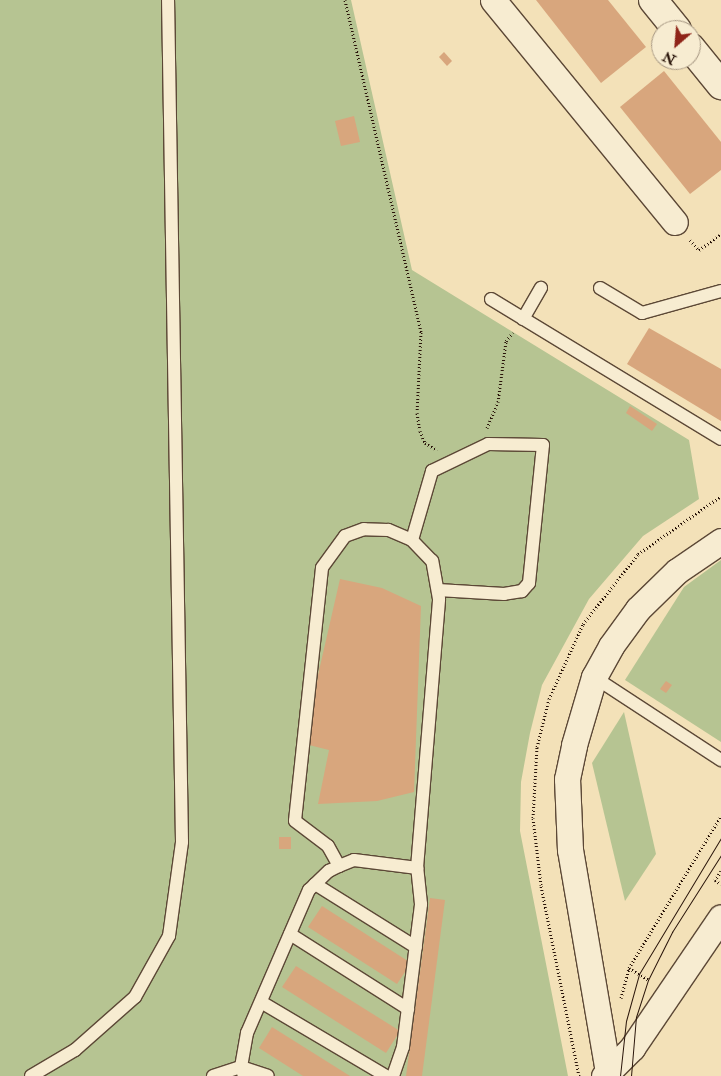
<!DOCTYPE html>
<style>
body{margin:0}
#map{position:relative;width:721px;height:1076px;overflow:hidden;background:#f3e1b8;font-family:"IM FELL Double Pica",serif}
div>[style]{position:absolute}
.green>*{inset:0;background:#b6c492}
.building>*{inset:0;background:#d8a67d}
.path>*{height:3px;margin-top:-1.5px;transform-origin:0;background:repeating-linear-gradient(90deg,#2a150a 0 1px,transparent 0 3.5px)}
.roads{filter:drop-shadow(1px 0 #5c4836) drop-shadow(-1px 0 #5c4836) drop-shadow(0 1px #5c4836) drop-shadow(0 -1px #5c4836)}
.service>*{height:12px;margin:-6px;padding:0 6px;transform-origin:6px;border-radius:6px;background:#f7ecd1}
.minor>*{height:25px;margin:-12.5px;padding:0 12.5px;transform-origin:12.5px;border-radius:12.5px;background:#f7ecd1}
.tertiary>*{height:28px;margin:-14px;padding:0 14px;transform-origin:14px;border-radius:14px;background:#f7ecd1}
.tram>*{height:1px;margin:-0.5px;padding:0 0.5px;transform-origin:0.5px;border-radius:0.5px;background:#2a150a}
span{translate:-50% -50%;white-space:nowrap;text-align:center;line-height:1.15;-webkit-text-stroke:4px #f7ecd1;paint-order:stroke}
.north{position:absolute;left:651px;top:20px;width:50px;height:50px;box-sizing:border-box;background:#f7ecd1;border:1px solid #a59681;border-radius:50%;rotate:207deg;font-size:14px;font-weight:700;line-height:20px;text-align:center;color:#2a150a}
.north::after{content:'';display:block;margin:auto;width:18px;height:22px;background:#8f2418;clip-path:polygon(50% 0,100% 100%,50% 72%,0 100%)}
</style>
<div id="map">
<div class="green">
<i style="clip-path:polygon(0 0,351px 0,412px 270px,689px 440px,699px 499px,643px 536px,589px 599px,542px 685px,530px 733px,521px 782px,520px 831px,568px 1076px,0 1076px)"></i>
<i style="clip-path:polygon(721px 560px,721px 742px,625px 680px,684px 587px)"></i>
<i style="clip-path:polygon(624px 712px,656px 854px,625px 901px,592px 763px)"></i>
</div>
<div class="building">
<i style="clip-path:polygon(536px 0,608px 0,646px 47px,601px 83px)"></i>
<i style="clip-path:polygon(444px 52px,452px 61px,447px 66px,439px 57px)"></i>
<i style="clip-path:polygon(664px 71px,721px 142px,721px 170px,690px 194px,620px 107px)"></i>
<i style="clip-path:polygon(354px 116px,360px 142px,341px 146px,335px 121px)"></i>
<i style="clip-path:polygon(649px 328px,721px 369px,721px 421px,627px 364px)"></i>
<i style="clip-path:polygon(630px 406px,657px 424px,652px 431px,626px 413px)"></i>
<i style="clip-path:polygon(340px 579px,382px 588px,421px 606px,414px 792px,377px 801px,318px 804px,329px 750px,309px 745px,318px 675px)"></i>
<i style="clip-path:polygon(666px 681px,672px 685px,666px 693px,660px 689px)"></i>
<i style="clip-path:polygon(279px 837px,291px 837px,291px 849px,279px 849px)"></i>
<i style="clip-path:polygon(430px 898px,445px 900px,422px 1076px,406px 1076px)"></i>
<i style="clip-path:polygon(322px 906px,411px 963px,397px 984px,308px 927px)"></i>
<i style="clip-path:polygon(296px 966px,400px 1031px,386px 1053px,282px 987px)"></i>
<i style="clip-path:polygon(272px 1027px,350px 1076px,303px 1076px,259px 1048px)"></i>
</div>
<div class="path">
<i style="left:345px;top:0;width:341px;rotate:77.1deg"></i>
<i style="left:421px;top:332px;width:81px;rotate:92.8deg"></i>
<i style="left:417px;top:413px;width:18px;rotate:81deg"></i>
<i style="left:420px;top:431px;width:13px;rotate:67deg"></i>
<i style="left:425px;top:443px;width:14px;rotate:30deg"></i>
<i style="left:690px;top:240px;width:13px;rotate:48deg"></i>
<i style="left:699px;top:250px;width:27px;rotate:-36deg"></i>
<i style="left:487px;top:428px;width:28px;rotate:-67deg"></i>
<i style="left:498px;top:402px;width:62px;rotate:-82.5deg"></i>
<i style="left:506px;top:341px;width:11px;rotate:-52deg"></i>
<i style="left:721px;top:871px;width:11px;rotate:124deg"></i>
<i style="left:715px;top:880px;width:7px;rotate:34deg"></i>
<i style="left:629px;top:968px;width:23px;rotate:31deg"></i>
<i style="left:621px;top:998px;width:31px;rotate:-75deg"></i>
<i style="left:629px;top:968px;width:178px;rotate:-58.8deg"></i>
<i style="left:579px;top:1076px;width:195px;rotate:-101.3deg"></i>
<i style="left:541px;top:885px;width:67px;rotate:-96.8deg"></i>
<i style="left:533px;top:818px;width:71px;rotate:-86.8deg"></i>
<i style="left:537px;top:747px;width:49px;rotate:-76deg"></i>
<i style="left:549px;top:699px;width:82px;rotate:-65.6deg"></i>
<i style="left:583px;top:624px;width:89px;rotate:-51.8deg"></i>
<i style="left:638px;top:554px;width:101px;rotate:-34.9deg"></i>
</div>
<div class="roads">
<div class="service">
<i style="left:600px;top:288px;width:49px;rotate:30.8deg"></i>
<i style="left:642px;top:313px;width:82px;rotate:-15.6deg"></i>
<i style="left:491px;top:299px;width:269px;rotate:31.3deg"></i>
<i style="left:523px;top:319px;width:36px;rotate:-60deg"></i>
<i style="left:412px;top:540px;width:72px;rotate:-73.8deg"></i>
<i style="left:432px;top:471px;width:62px;rotate:-25.7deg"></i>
<i style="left:488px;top:444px;width:55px;rotate:1deg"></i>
<i style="left:543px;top:445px;width:139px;rotate:95.8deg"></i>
<i style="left:529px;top:583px;width:11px;rotate:131deg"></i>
<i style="left:522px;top:591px;width:18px;rotate:171deg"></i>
<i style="left:504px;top:594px;width:66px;rotate:-176.5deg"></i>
<i style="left:594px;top:677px;width:152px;rotate:33.2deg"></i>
<i style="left:315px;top:884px;width:119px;rotate:32deg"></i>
<i style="left:290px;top:934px;width:140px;rotate:32.4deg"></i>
<i style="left:261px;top:1002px;width:145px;rotate:30.6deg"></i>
<i style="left:31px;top:1076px;width:51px;rotate:-30.6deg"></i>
<i style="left:75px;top:1050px;width:80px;rotate:-41.5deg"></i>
<i style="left:135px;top:997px;width:70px;rotate:-60.9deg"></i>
<i style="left:169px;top:936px;width:95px;rotate:-82.1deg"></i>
<i style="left:182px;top:842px;width:842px;rotate:-90.95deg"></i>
<i style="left:213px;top:1076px;width:29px;rotate:-18deg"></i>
<i style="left:241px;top:1067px;width:28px;rotate:18deg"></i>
<i style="left:244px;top:1076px;width:9px;rotate:-108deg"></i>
<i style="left:241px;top:1067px;width:35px;rotate:-80deg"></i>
<i style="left:247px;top:1033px;width:156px;rotate:-66.6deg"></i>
<i style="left:309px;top:890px;width:28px;rotate:-44deg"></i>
<i style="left:329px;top:871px;width:11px;rotate:-27deg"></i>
<i style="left:339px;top:866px;width:16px;rotate:-22deg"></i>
<i style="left:354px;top:860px;width:64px;rotate:7.2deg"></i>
<i style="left:417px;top:868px;width:270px;rotate:-85.3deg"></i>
<i style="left:439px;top:599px;width:39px;rotate:-100deg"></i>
<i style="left:432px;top:561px;width:29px;rotate:-134deg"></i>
<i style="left:412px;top:540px;width:26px;rotate:-157deg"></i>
<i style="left:388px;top:530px;width:24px;rotate:-178deg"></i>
<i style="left:364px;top:529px;width:20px;rotate:160deg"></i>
<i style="left:345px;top:536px;width:39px;rotate:126deg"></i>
<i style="left:322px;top:568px;width:254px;rotate:96.1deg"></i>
<i style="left:295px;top:821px;width:41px;rotate:37.1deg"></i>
<i style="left:328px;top:846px;width:23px;rotate:61deg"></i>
<i style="left:393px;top:1076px;width:31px;rotate:-71deg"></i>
<i style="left:403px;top:1047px;width:144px;rotate:-82.8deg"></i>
<i style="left:421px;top:904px;width:36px;rotate:-96deg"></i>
</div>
<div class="minor">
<i style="left:493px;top:0;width:287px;rotate:50.7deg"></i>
<i style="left:608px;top:1072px;width:225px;rotate:-99.7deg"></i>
<i style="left:570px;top:850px;width:71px;rotate:-92.4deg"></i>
<i style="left:567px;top:779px;width:35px;rotate:-78deg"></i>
<i style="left:574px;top:745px;width:71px;rotate:-73.6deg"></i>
<i style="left:594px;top:677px;width:35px;rotate:-61deg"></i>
<i style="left:611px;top:646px;width:46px;rotate:-53.9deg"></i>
<i style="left:638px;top:609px;width:54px;rotate:-44.3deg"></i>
<i style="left:677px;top:571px;width:53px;rotate:-34.3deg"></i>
<i style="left:604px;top:1076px;width:40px;rotate:-45deg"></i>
<i style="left:632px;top:1048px;width:158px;rotate:-55.8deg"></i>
</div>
<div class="tertiary">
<i style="left:653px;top:0;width:38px;rotate:51deg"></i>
<i style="left:691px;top:48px;width:48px;rotate:51deg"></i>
</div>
</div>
<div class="tram">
<i style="left:620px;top:1076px;width:55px;rotate:-83.8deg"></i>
<i style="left:626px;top:1021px;width:49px;rotate:-74.5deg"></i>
<i style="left:639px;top:974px;width:159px;rotate:-58.9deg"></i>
<i style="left:631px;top:1076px;width:59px;rotate:-85.2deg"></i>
<i style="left:636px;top:1017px;width:39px;rotate:-72deg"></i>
<i style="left:648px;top:980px;width:54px;rotate:-63.4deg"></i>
<i style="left:672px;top:932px;width:91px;rotate:-57.5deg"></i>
</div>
<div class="north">N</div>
</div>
